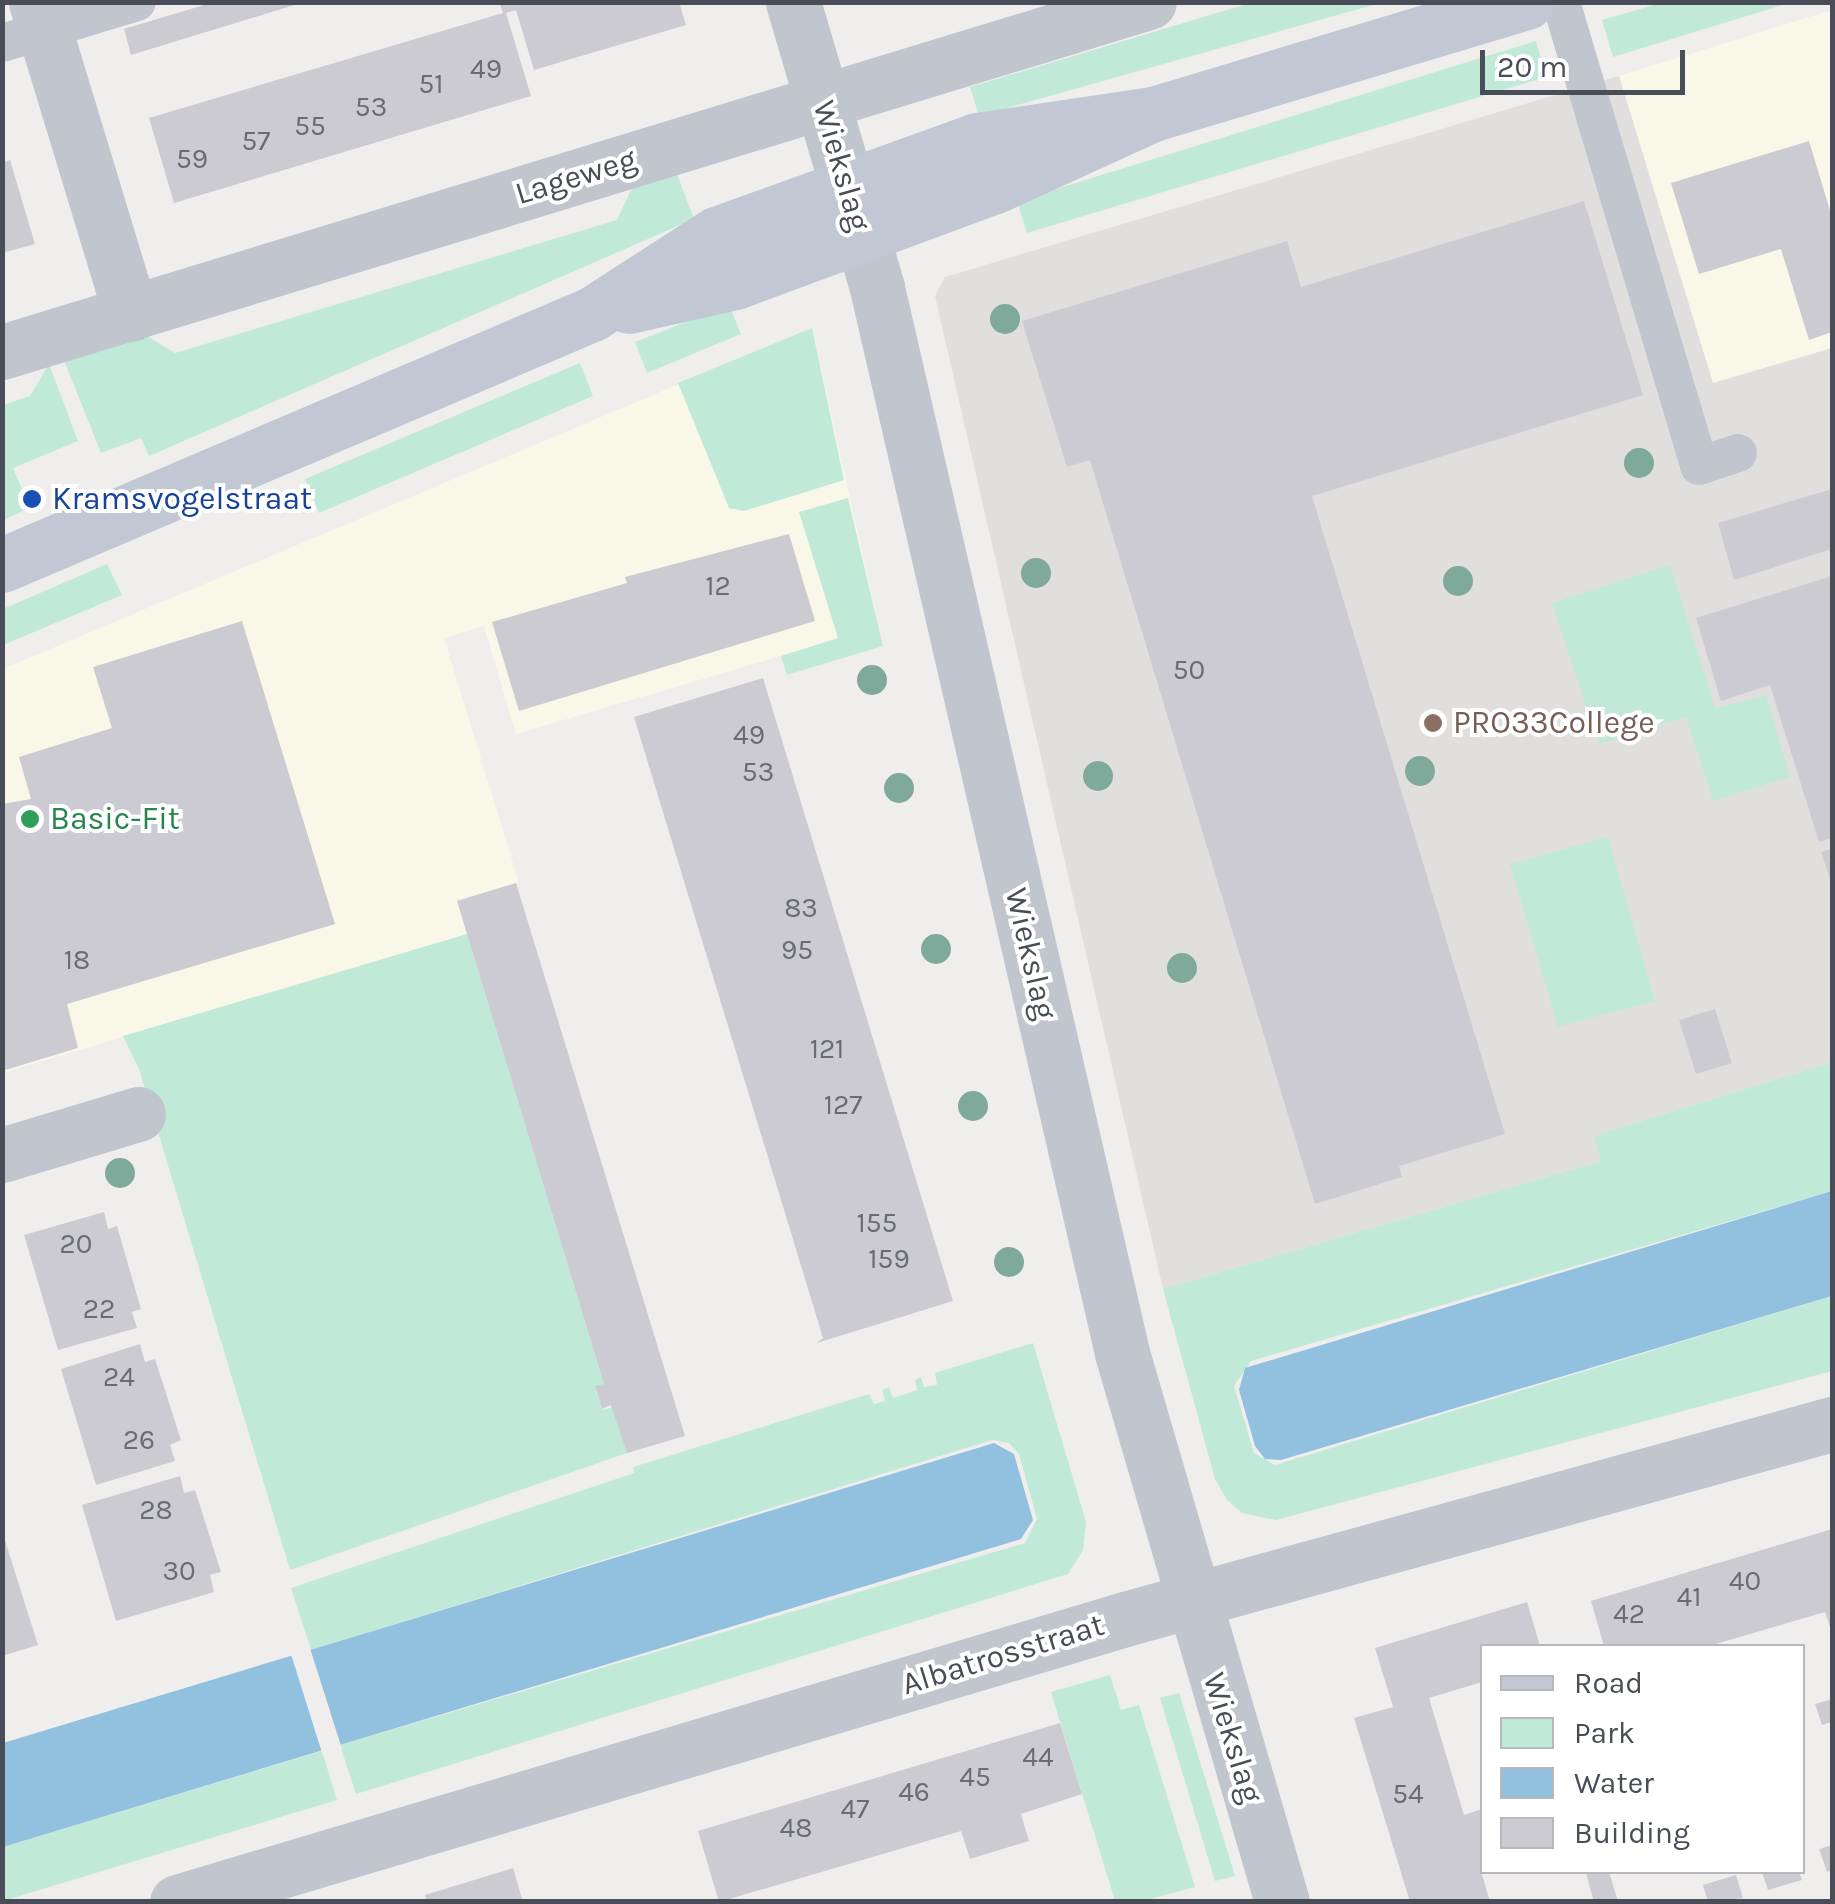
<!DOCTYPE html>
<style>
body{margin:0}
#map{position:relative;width:1835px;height:1904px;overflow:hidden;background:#f0eeed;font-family:Karla,sans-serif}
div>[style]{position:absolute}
.commercial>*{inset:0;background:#f9f7e8}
.education>*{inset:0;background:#e0dfde}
.green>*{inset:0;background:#c0e9d8}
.water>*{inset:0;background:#92c1e0}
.pier>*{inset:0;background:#f0eeed}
.building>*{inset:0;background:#cbcbd1}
.lane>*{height:38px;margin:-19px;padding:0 19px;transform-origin:19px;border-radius:19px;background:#c0c5ce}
.street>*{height:55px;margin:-27.5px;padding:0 27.5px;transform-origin:27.5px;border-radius:27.5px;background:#c0c5ce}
.secondary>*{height:55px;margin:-27.5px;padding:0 27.5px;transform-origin:27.5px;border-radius:27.5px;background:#c2c7d4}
.trees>*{width:30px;height:30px;margin:-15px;border-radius:50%;background:#7fa99b}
.dots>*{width:28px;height:28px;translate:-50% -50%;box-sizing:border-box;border:5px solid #fff;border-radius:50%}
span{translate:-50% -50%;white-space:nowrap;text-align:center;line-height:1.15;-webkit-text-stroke:8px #fff;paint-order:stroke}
.number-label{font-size:28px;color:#696c76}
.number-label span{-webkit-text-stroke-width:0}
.street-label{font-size:32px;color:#484d58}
.transit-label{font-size:32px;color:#164399}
.left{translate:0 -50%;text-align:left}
.education-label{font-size:32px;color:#785e54}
.leisure-label{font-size:32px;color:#27864d}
.frame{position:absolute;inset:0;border:5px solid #484d58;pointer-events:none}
.legend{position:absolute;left:1480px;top:1644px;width:325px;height:230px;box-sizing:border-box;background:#fff;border:2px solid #b6b8bc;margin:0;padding:12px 18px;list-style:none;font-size:30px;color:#484d58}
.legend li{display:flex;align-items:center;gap:20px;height:50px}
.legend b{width:50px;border:2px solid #b6b8bc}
.scale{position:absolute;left:1480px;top:50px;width:205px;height:45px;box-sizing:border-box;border:5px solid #484d58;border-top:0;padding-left:12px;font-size:30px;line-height:35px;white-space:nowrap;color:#484d58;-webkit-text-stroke:8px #fff;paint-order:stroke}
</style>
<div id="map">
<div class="commercial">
<i style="clip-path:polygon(1832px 10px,1832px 348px,1713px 384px,1619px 76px)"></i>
<i style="clip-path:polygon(812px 328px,883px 646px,787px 675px,781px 656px,516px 734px,484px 626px,444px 638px,519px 883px,457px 900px,467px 934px,3px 1073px,3px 669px)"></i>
</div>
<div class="education">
<i style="clip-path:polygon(1619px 76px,1713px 383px,1832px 348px,1832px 1062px,1595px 1136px,1601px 1161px,1163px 1289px,935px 296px,945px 277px)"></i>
</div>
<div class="green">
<i style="clip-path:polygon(1250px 3px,1380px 3px,979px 116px,970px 87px)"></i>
<i style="clip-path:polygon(1661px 3px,1786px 2px,1786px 4px,1613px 57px,1602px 20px)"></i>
<i style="clip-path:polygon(1536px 41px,1546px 77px,1027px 233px,1017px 201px)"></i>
<i style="clip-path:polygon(677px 174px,694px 219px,149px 456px,141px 438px,101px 453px,64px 360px,147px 336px,175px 353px,617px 220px,632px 188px)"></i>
<i style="clip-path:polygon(729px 305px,741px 334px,647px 373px,635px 342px)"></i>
<i style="clip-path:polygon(812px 328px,844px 480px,744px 511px,729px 508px,678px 383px)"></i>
<i style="clip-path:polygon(580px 363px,593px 396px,319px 513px,305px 479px)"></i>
<i style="clip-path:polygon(49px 364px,78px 441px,13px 468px,30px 508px,3px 520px,3px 405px,30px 396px)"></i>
<i style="clip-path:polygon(848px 498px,883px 646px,787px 675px,781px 656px,838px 638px,799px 512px)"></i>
<i style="clip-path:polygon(107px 564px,122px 595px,3px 645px,3px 609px)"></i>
<i style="clip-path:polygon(1670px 565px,1715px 708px,1766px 695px,1790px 777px,1713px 801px,1686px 717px,1599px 744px,1552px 603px)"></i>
<i style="clip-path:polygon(1608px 837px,1655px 1001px,1558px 1027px,1510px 864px)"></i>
<i style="clip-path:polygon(467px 934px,604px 1384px,595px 1387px,602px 1410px,613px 1407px,627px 1453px,290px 1570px,139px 1069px,123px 1036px)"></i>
<i style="clip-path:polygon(1832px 1062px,1832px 1191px,1251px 1361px,1234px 1386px,1254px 1453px,1275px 1465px,1832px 1296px,1832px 1371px,1276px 1520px,1242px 1513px,1227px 1500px,1215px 1479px,1163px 1289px,1601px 1161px,1594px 1136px)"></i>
<i style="clip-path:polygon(1033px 1343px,1086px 1522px,1083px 1550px,1068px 1574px,356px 1794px,340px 1745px,1025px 1543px,1037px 1519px,1019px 1454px,1009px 1443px,992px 1440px,311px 1650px,291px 1588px,634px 1473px,633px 1467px,869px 1394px,874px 1404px,885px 1401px,882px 1390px,889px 1387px,893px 1398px,917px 1390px,915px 1380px,921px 1377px,924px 1387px,937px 1385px,935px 1373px)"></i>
<i style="clip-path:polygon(1110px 1675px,1121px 1710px,1139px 1705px,1195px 1887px,1143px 1901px,1115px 1901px,1051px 1692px)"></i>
<i style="clip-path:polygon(1179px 1693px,1235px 1876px,1215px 1881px,1160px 1698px)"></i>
<i style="clip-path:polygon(322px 1751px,337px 1800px,3px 1901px,3px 1847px)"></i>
</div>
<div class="water">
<i style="clip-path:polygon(1832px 1191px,1832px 1296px,1281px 1460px,1265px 1459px,1255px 1446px,1239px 1390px,1245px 1368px)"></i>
<i style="clip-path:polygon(994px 1443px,1014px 1454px,1033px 1520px,1021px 1539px,3px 1847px,3px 1743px)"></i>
</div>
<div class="pier">
<i style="clip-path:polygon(309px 1645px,342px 1749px,323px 1756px,290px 1651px)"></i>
</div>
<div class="building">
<i style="clip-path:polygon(214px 2px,301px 3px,131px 55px,124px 29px)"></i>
<i style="clip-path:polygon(499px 2px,679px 2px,686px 25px,534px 70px,516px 10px,506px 13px,531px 96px,174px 203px,149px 118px,503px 13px)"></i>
<i style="clip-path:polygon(1809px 141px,1832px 217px,1832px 332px,1809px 340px,1781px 249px,1699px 274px,1671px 183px)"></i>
<i style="clip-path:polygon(10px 160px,35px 244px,2px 253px,2px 163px)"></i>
<i style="clip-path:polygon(1584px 201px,1643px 395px,1312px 496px,1505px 1134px,1399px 1166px,1402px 1177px,1315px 1204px,1090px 460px,1067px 467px,1022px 321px,1287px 241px,1301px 287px)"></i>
<i style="clip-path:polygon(1832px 489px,1832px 549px,1734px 580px,1718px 523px)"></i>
<i style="clip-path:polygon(789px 534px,815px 621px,519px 711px,492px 622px,627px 583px,625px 577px)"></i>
<i style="clip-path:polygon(1832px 576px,1832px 838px,1819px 842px,1770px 685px,1721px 701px,1696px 618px)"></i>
<i style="clip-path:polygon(242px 621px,335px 924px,67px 1004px,78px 1048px,2px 1071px,2px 804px,31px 799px,19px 757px,112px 728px,93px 667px)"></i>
<i style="clip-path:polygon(763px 678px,953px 1301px,817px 1343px,823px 1338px,634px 717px)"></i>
<i style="clip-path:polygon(1832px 849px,1832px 885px,1821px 852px)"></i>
<i style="clip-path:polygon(516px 883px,685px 1436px,627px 1453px,611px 1405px,602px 1409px,595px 1386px,604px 1384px,457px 901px)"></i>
<i style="clip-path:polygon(1715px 1009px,1732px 1063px,1696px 1074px,1679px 1020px)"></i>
<i style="clip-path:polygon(104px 1212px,108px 1229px,117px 1226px,141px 1309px,132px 1312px,137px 1328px,58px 1350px,24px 1235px)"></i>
<i style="clip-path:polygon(140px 1344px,145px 1362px,155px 1359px,181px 1440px,170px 1445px,175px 1461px,96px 1485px,61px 1369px)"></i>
<i style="clip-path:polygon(180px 1476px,184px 1493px,195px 1490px,221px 1572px,210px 1575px,214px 1592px,116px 1621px,82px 1505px)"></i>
<i style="clip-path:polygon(1832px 1529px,1832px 1633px,1825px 1612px,1709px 1646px,1604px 1646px,1591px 1601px)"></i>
<i style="clip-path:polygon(2px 1531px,38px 1645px,2px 1656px)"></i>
<i style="clip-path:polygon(1527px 1602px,1540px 1646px,1482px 1646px,1482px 1682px,1429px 1698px,1464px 1815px,1482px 1809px,1482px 1874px,1490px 1902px,1410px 1902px,1354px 1718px,1393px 1707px,1375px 1648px)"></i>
<i style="clip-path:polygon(1832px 1699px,1832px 1722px,1822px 1725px,1815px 1704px)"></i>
<i style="clip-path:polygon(1060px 1723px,1082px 1794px,1021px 1814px,1029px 1841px,970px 1859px,961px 1831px,719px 1902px,698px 1831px)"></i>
<i style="clip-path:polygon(1832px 1845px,1832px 1870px,1827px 1872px,1819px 1849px)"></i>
<i style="clip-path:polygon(513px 1868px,523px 1902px,427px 1902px,425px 1895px)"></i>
<i style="clip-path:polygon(1609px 1872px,1618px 1902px,1594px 1902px,1586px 1873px)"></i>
<i style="clip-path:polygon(1762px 1872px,1799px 1872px,1802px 1880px,1768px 1890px)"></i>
<i style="clip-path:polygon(1736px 1875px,1743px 1898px,1708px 1902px,1703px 1885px)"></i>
</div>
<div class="lane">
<i style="left:1561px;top:2px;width:484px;rotate:73.4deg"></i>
<i style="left:1699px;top:466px;width:41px;rotate:-18.4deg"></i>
<i style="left:2px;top:43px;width:141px;rotate:-16.9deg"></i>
</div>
<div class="street">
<i style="left:36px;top:2px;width:326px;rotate:73.1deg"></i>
<i style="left:793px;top:2px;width:298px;rotate:73.6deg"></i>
<i style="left:877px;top:288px;width:1093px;rotate:77.04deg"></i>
<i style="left:1122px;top:1353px;width:572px;rotate:73.75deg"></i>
<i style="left:2px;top:352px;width:1199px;rotate:-16.97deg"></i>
<i style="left:2px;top:1155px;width:142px;rotate:-16.8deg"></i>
<i style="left:177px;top:1902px;width:989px;rotate:-16.62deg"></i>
<i style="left:1125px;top:1619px;width:733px;rotate:-15.42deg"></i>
</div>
<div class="secondary">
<i style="left:629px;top:306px;width:109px;rotate:-12.8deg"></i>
<i style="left:735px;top:282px;width:279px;rotate:-20.3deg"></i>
<i style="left:997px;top:185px;width:171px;rotate:-24.5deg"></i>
<i style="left:1153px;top:114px;width:390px;rotate:-16.7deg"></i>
<i style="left:2px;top:565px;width:641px;rotate:-23.05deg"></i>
<i style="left:592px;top:314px;width:148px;rotate:-32.8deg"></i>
<i style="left:716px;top:234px;width:277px;rotate:-19.8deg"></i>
<i style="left:977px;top:140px;width:178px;rotate:-8.4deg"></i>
</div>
<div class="trees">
<i style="left:1005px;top:319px"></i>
<i style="left:1639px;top:463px"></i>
<i style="left:1036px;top:573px"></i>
<i style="left:1458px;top:581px"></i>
<i style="left:872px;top:680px"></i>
<i style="left:1420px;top:771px"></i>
<i style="left:1098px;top:776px"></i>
<i style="left:899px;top:788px"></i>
<i style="left:936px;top:949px"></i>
<i style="left:1182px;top:968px"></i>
<i style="left:973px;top:1106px"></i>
<i style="left:120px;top:1173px"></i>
<i style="left:1009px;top:1262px"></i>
</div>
<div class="dots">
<i style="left:32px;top:499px;background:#1a4fb4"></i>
<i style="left:1433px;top:723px;background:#8d6e63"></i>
<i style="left:30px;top:819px;background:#2e9e5b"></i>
</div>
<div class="number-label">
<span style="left:486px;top:69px">49</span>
<span style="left:431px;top:84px">51</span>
<span style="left:371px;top:107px">53</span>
<span style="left:310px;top:126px">55</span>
<span style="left:256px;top:141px">57</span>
<span style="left:192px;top:159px">59</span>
<span style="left:718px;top:586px">12</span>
<span style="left:1189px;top:670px">50</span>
<span style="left:749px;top:735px">49</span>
<span style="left:758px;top:772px">53</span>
<span style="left:801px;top:908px">83</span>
<span style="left:797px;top:950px">95</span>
<span style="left:77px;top:960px">18</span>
<span style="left:827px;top:1049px">121</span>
<span style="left:843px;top:1105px">127</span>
<span style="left:877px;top:1223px">155</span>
<span style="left:76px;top:1244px">20</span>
<span style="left:889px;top:1259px">159</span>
<span style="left:99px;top:1309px">22</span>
<span style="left:119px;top:1377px">24</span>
<span style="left:139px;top:1440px">26</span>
<span style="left:156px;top:1510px">28</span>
<span style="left:179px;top:1571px">30</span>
<span style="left:1745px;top:1581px">40</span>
<span style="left:1689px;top:1597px">41</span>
<span style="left:1629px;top:1614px">42</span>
<span style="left:1038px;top:1757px">44</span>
<span style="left:975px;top:1777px">45</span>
<span style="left:914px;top:1792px">46</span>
<span style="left:1408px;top:1794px">54</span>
<span style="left:855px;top:1809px">47</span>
<span style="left:796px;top:1828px">48</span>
</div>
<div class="street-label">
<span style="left:841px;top:166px;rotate:74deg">Wiekslag</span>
<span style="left:576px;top:177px;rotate:-17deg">Lageweg</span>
<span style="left:1030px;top:954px;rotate:77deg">Wiekslag</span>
<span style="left:1003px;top:1655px;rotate:-17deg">Albatrosstraat</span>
<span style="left:1232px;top:1738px;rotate:73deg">Wiekslag</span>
</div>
<div class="transit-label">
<span class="left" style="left:52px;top:499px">Kramsvogelstraat</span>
</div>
<div class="education-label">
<span class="left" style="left:1453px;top:723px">PRO33College</span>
</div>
<div class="leisure-label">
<span class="left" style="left:50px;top:819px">Basic-Fit</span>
</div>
<div class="frame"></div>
<ul class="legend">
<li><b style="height:12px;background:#c2c7d4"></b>Road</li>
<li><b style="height:28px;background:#c0e9d8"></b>Park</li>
<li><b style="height:28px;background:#92c1e0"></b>Water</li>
<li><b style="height:28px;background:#cbcbd1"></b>Building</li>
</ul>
<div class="scale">20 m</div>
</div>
